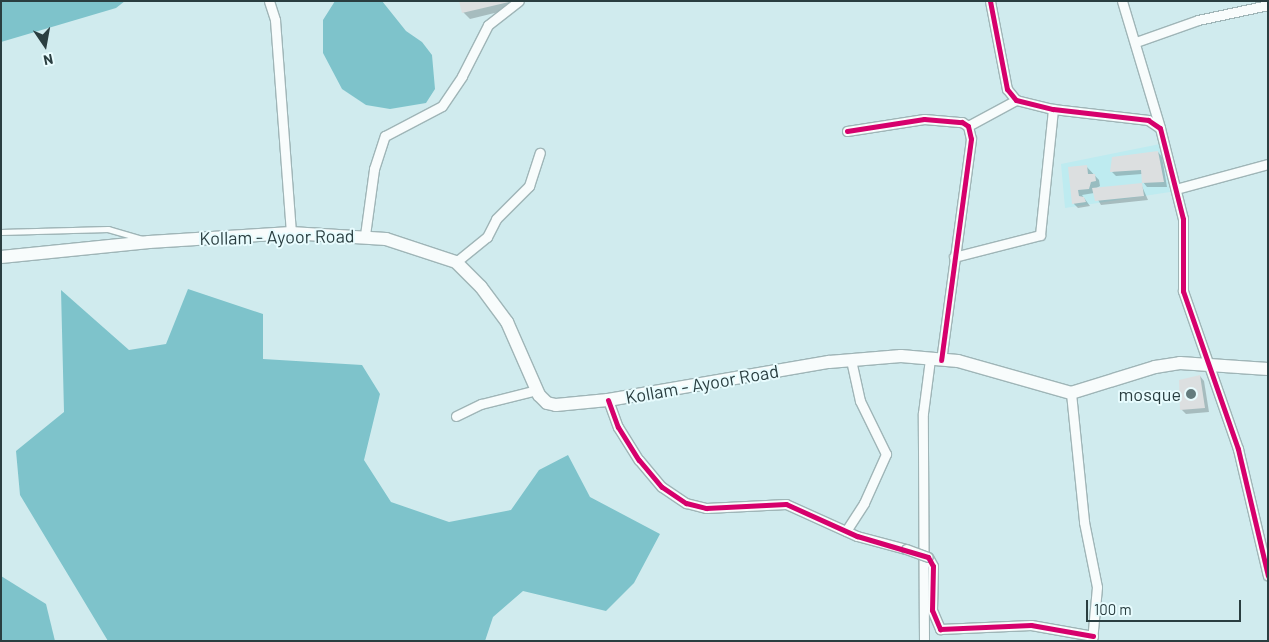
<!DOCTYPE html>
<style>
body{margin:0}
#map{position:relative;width:1269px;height:642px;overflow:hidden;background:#d0ebee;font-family:Barlow,sans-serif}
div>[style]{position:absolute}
.built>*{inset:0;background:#beebf0}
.water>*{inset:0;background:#7ec3cb}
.shadow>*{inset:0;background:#0003}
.building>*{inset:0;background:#dcdfe0}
.roads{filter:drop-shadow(1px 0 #9fb5b7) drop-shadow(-1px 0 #9fb5b7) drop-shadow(0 1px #9fb5b7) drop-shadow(0 -1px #9fb5b7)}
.lane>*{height:4.5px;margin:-2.25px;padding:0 2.25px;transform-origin:2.25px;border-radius:2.25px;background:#f8fcfc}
.street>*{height:9px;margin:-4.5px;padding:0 4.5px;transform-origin:4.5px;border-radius:4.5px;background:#f8fcfc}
.secondary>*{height:12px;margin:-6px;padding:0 6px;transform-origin:6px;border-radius:6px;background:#f8fcfc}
.bridges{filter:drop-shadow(1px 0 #9fb5b7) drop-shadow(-1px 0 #9fb5b7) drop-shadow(0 1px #9fb5b7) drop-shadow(0 -1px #9fb5b7)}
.street-bridge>*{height:9px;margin:-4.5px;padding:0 4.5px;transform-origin:4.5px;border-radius:4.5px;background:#f8fcfc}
.cycleway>*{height:5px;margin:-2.5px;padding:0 2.5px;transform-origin:2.5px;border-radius:2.5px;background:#d6006c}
.dots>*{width:14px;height:14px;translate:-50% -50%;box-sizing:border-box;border:2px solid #e8fcfe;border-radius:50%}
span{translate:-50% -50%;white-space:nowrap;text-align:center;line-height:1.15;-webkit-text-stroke:4px #e8fcfe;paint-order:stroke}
.street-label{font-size:18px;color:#2a3e40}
.poi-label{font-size:18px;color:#2a3e40}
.right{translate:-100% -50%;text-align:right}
.frame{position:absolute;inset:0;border:2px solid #2a3e40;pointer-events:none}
.north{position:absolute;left:20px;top:20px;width:50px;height:50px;-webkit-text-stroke:4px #e8fcfe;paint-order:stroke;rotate:168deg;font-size:14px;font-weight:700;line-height:20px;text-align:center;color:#2a3e40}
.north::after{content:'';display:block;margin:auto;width:18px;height:22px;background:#2a3e40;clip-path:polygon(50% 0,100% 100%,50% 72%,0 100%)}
.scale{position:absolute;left:1086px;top:600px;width:155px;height:22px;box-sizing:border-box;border:2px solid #2a3e40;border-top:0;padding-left:6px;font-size:15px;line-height:18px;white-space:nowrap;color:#2a3e40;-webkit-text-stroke:4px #e8fcfe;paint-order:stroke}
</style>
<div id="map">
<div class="built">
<i style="clip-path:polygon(1160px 144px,1170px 192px,1065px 208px,1061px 164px)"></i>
</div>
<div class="water">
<i style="clip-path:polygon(1px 1px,125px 1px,116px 8px,1px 42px)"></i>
<i style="clip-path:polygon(335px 1px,382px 1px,406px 31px,422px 42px,432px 55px,435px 89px,426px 103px,390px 109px,366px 105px,342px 89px,323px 53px,323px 20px)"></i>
<i style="clip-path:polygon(188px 289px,263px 314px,263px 359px,362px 365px,380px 394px,364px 460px,391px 502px,449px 522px,511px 510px,539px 470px,568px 455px,590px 497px,660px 534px,634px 583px,606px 611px,523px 591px,493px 617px,485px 641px,108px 641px,20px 495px,16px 451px,64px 412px,61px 290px,129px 350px,166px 344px)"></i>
<i style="clip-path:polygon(1px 576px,46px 604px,55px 641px,1px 641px)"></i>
</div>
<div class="shadow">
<i style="clip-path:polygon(461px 1px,513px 1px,515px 8px,470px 19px,463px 12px)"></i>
<i style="clip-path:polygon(1158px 152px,1162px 157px,1167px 187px,1147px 187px,1143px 182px,1142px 174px,1116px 176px,1112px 172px)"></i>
<i style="clip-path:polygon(1086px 166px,1099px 180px,1100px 186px,1095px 189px,1141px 184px,1148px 200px,1101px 205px,1094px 193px,1082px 195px,1090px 206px,1078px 208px,1074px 204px,1070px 168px)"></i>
<i style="clip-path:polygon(1200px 376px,1204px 381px,1209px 412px,1186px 414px,1181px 409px)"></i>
</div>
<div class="building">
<i style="clip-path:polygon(459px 1px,509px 1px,509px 2px,462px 13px)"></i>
<i style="clip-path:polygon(1158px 151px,1164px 182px,1142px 183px,1141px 170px,1110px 172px,1112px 157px)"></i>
<i style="clip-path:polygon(1087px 165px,1088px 174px,1095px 174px,1096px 181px,1091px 182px,1089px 189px,1078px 190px,1079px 196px,1084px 197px,1086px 202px,1072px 204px,1068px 167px)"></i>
<i style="clip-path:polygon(1142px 183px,1144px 196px,1095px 201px,1092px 188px)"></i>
<i style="clip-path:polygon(1200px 375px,1205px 408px,1180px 410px,1179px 380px)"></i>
</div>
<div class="roads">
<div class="lane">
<i style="left:1px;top:232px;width:107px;rotate:-1.6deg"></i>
<i style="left:108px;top:229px;width:36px;rotate:16deg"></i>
</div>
<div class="street">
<i style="left:269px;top:1px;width:20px;rotate:72deg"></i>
<i style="left:275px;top:20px;width:214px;rotate:85.7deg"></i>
<i style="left:990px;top:1px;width:90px;rotate:79.1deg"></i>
<i style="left:1007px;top:89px;width:14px;rotate:51deg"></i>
<i style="left:1016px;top:100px;width:38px;rotate:14deg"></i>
<i style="left:1053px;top:109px;width:96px;rotate:6.6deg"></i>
<i style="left:1148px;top:120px;width:14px;rotate:34deg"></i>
<i style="left:1160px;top:128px;width:94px;rotate:75.8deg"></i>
<i style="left:1183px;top:219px;width:72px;rotate:90deg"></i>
<i style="left:1183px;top:291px;width:167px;rotate:70.8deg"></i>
<i style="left:1238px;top:449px;width:130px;rotate:76.7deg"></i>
<i style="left:1122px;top:1px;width:133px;rotate:73.3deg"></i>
<i style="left:1136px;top:42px;width:66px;rotate:-19.5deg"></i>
<i style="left:1198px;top:20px;width:72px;rotate:-12.1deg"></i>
<i style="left:968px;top:126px;width:55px;rotate:-28.4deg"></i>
<i style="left:847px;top:131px;width:78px;rotate:-8.9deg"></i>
<i style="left:924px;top:119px;width:38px;rotate:5deg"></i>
<i style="left:962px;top:122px;width:7px;rotate:34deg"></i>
<i style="left:968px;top:126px;width:13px;rotate:77deg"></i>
<i style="left:971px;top:139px;width:223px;rotate:97.7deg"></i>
<i style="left:1176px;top:189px;width:95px;rotate:-15.2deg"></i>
<i style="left:365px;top:235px;width:67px;rotate:-82.2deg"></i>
<i style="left:374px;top:169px;width:35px;rotate:-72deg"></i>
<i style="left:385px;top:136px;width:64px;rotate:-27.8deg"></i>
<i style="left:442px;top:106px;width:36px;rotate:-56deg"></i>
<i style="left:462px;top:76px;width:57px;rotate:-63deg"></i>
<i style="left:488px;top:25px;width:39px;rotate:-38deg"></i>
<i style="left:954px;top:257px;width:89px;rotate:-14.3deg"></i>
<i style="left:1040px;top:235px;width:127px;rotate:-84.1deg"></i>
<i style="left:456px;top:262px;width:40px;rotate:-39deg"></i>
<i style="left:487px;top:237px;width:20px;rotate:-63deg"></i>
<i style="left:496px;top:219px;width:47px;rotate:-45deg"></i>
<i style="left:529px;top:186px;width:35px;rotate:-72deg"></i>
<i style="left:1071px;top:393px;width:130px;rotate:84.2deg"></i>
<i style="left:1084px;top:522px;width:66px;rotate:78.7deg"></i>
<i style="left:1097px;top:587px;width:54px;rotate:95.3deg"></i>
<i style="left:608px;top:400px;width:29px;rotate:70deg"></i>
<i style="left:618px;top:427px;width:39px;rotate:58deg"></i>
<i style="left:639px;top:460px;width:35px;rotate:50deg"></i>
<i style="left:662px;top:487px;width:29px;rotate:34deg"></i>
<i style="left:686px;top:503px;width:21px;rotate:14deg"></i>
<i style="left:706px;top:508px;width:80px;rotate:-2.9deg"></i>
<i style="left:786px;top:504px;width:78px;rotate:24.3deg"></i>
<i style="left:857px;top:536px;width:51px;rotate:14.9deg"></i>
<i style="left:456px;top:416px;width:28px;rotate:-26deg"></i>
<i style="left:481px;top:404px;width:58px;rotate:-14deg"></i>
<i style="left:846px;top:531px;width:33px;rotate:-57deg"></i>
<i style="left:864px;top:503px;width:54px;rotate:-65.8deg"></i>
<i style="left:886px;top:454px;width:59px;rotate:-116.1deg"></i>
<i style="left:860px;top:401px;width:42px;rotate:-102.4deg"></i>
<i style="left:928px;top:557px;width:10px;rotate:61deg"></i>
<i style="left:933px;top:566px;width:44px;rotate:91.3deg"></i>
<i style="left:932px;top:610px;width:21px;rotate:67deg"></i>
<i style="left:940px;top:629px;width:91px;rotate:-2.5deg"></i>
<i style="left:1031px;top:625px;width:63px;rotate:10.1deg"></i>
<i style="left:924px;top:641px;width:228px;rotate:-90.3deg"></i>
<i style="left:923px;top:413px;width:54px;rotate:-82.6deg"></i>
</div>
<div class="secondary">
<i style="left:1px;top:257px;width:149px;rotate:-5.8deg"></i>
<i style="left:149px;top:242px;width:142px;rotate:-3.6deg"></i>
<i style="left:291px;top:233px;width:95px;rotate:3.6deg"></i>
<i style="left:386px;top:239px;width:74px;rotate:18.2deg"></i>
<i style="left:456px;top:262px;width:35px;rotate:45deg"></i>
<i style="left:481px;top:287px;width:44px;rotate:53.4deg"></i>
<i style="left:507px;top:322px;width:80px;rotate:66.3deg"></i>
<i style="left:539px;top:395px;width:11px;rotate:45deg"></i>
<i style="left:547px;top:403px;width:9px;rotate:13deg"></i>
<i style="left:556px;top:405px;width:52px;rotate:-5.5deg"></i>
<i style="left:608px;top:400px;width:224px;rotate:-9.8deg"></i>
<i style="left:829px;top:362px;width:72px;rotate:-4.8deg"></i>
<i style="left:901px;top:356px;width:57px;rotate:5deg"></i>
<i style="left:958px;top:361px;width:117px;rotate:15.8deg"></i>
<i style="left:1071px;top:393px;width:88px;rotate:-17.2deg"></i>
<i style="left:1155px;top:367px;width:25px;rotate:-9deg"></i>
<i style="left:1180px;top:363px;width:88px;rotate:3.9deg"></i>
</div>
</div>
<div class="bridges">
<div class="street-bridge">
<i style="left:906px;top:549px;width:23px;rotate:20deg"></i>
</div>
</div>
<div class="cycleway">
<i style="left:990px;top:1px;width:90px;rotate:79.1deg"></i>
<i style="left:1007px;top:89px;width:14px;rotate:51deg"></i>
<i style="left:1016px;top:100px;width:38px;rotate:14deg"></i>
<i style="left:1053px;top:109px;width:96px;rotate:6.6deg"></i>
<i style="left:1148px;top:120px;width:14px;rotate:34deg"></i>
<i style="left:1160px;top:128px;width:94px;rotate:75.8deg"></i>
<i style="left:1183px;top:219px;width:72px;rotate:90deg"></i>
<i style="left:1183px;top:291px;width:167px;rotate:70.8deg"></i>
<i style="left:1238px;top:449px;width:130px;rotate:76.7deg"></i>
<i style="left:847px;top:131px;width:78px;rotate:-8.9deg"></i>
<i style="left:924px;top:119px;width:38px;rotate:5deg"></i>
<i style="left:962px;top:122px;width:7px;rotate:34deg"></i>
<i style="left:968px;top:126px;width:13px;rotate:77deg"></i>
<i style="left:971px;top:139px;width:223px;rotate:97.7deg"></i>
<i style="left:608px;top:400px;width:29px;rotate:70deg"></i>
<i style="left:618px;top:427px;width:39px;rotate:58deg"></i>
<i style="left:639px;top:460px;width:35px;rotate:50deg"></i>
<i style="left:662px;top:487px;width:29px;rotate:34deg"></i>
<i style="left:686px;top:503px;width:21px;rotate:14deg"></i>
<i style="left:706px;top:508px;width:80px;rotate:-2.9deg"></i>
<i style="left:786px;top:504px;width:78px;rotate:24.3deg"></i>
<i style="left:857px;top:536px;width:74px;rotate:16.5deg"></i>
<i style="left:928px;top:557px;width:10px;rotate:61deg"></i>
<i style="left:933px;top:566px;width:44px;rotate:91.3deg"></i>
<i style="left:932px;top:610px;width:21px;rotate:67deg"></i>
<i style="left:940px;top:629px;width:91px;rotate:-2.5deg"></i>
<i style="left:1031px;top:625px;width:63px;rotate:10.1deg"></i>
</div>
<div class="dots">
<i style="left:1191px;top:394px;background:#647b7d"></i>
</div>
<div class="street-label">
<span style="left:277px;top:237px;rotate:-1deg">Kollam - Ayoor Road</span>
<span style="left:702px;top:384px;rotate:-10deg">Kollam - Ayoor Road</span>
</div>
<div class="poi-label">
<span class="right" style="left:1181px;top:394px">mosque</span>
</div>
<div class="frame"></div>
<div class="north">N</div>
<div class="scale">100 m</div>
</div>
